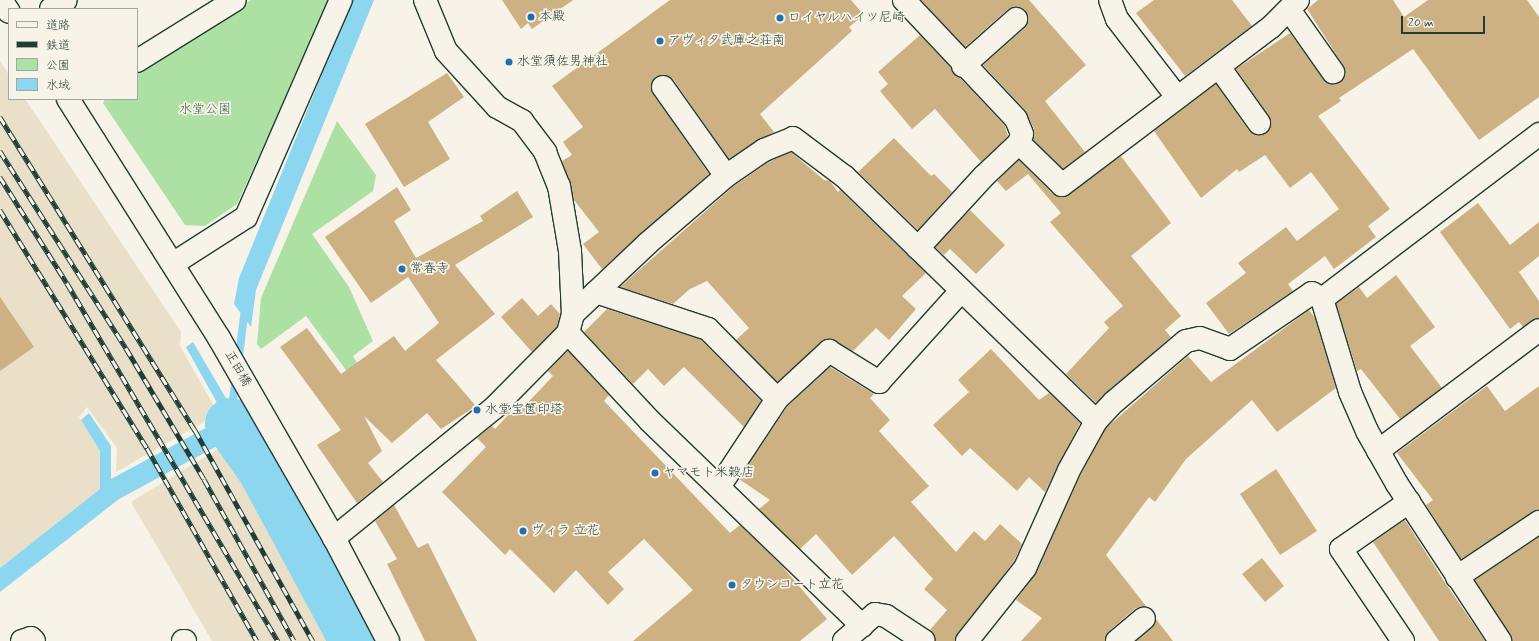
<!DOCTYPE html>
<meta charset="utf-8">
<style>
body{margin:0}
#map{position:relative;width:1539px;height:641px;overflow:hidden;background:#f7f3e8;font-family:Mynerve,"Klee One",sans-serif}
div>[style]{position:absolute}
.built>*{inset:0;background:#eadfc9}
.green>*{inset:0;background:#ace1a3}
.water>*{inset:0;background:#8dd6ef}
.stream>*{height:8px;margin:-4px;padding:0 4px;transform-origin:4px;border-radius:4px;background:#8dd6ef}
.river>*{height:51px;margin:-25.5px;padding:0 25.5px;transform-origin:25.5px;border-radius:25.5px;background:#8dd6ef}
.building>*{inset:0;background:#cdb182}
.roads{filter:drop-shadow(1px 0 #1f3d34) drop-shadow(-1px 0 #1f3d34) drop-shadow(0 1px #1f3d34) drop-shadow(0 -1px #1f3d34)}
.street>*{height:22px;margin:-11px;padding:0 11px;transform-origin:11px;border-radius:11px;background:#f7f3e8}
.secondary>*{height:22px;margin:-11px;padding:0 11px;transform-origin:11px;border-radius:11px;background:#f7f3e8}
.rail>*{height:4.5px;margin-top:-2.25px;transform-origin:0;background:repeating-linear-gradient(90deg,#f7f3e8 0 9px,#1f3d34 0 18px);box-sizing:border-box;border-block:1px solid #1f3d34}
.dots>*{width:11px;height:11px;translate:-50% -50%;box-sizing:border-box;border:2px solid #f7f3e8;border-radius:50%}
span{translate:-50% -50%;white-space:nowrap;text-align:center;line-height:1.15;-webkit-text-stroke:3.5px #f7f3e8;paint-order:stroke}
.poi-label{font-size:13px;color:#1f3d34}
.left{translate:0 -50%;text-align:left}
.park-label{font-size:13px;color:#3b5e4a}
.street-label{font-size:13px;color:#1f3d34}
.legend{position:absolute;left:8px;top:8px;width:130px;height:92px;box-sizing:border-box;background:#f7f3e8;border:1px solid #a1aaa0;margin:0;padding:5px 7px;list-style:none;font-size:12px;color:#1f3d34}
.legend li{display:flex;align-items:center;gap:8px;height:20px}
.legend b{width:20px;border:1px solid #a1aaa0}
.scale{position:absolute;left:1401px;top:16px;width:84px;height:18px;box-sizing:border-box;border:2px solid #1f3d34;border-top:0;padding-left:5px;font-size:12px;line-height:14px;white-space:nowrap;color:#1f3d34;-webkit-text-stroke:3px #f7f3e8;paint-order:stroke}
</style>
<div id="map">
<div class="built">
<i style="clip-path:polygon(0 61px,9px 75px,9px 99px,25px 99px,181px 332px,180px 346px,215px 408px,202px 423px,116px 472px,117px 448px,87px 407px,79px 417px,100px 451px,100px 489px,0 568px)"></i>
<i style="clip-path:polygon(220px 448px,266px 484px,350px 641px,212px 641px,131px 502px)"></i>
</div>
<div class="green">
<i style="clip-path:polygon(251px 0,331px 0,237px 204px,205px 226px,185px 225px,103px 103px,105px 99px,137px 99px,137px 72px)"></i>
<i style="clip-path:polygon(337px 121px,376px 175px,373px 191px,312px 234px,349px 287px,373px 341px,353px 356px,359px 366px,349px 374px,306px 316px,261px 349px,257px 344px,261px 298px)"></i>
</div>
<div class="water">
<i style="clip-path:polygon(352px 0,374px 0,256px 290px,251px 327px,234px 304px,239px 278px)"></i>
<i style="clip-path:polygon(193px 342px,271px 475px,262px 481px,239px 443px,230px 441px,217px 446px,119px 499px,0 592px,0 568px,100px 489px,100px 451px,81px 420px,89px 413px,111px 446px,111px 479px,213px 424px,221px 410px,186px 347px)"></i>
</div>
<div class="stream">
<i style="left:238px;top:363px;width:54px;rotate:-82.6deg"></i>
<i style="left:230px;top:420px;width:42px;rotate:-81.9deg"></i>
</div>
<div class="river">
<i style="left:230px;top:423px;width:57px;rotate:54.9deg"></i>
<i style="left:263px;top:470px;width:194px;rotate:61.7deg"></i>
</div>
<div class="building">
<i style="clip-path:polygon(502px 0,573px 0,532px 29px,528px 23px,521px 29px)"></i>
<i style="clip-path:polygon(670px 0,851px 0,864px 15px,849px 27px,852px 31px,760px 114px,774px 132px,729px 159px,673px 79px,662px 75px,655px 77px,652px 82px,653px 94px,709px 174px,602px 269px,583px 244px,599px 232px,574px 200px,562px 161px,572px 155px,563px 142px,583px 127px,552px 86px)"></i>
<i style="clip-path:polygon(921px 0,1029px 0,1086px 65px,1045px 101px,1085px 152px,1063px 169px,1033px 140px,1034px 129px,1025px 110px,983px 65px,1025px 28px,1028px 17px,1025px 10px,1020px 7px,1008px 9px,965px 47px)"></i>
<i style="clip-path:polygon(1154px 0,1232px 0,1252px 26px,1185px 76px,1136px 13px)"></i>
<i style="clip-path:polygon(1318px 0,1393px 0,1404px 17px,1428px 0,1527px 0,1539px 17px,1539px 97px,1479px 140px,1413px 49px,1339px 98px,1341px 101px,1318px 116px,1390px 209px,1368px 226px,1376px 237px,1334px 269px,1325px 256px,1288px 284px,1293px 291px,1229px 334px,1206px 303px,1246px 273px,1238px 263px,1286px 227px,1297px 241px,1339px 209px,1311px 172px,1290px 188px,1265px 155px,1239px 172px,1237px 169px,1201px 198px,1154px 131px,1216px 84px,1249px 131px,1260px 135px,1266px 133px,1270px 128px,1269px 116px,1236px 69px,1290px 33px,1323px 79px,1334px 84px,1340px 82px,1344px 77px,1343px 65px,1307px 9px)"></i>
<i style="clip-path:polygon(920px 35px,1005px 126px,1008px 136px,981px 162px,935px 109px,912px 129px,880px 91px,888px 84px,878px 72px)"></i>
<i style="clip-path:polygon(447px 73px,464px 97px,428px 122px,450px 159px,404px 187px,365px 124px)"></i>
<i style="clip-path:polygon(894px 138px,931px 176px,934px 174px,952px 192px,918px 230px,858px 172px)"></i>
<i style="clip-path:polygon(791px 152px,824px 180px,830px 181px,838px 192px,840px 190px,926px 273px,902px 296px,916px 309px,889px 340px,876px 328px,853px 351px,827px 339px,777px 382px,736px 340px,749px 328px,707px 281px,690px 289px,673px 304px,620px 287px,734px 186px,770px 161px)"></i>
<i style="clip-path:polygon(1121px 156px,1171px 223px,1131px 256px,1181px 316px,1165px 330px,1171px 337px,1096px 403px,1066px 374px,1109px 328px,1104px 322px,1123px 306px,1050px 222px,1061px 213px,1028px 174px,1006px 191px,997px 181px,1019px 160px,1053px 194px,1064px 197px)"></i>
<i style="clip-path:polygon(397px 187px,411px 210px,394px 221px,416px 258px,483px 221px,480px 216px,517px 191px,533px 217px,455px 265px,495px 314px,436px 360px,476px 406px,441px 429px,427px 413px,392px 443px,364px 416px,382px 451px,368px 463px,383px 482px,357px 503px,317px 445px,341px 430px,280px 347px,307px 328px,341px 374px,394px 336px,405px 351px,439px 323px,408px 277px,371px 303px,325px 237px)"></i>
<i style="clip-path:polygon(1478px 203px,1510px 245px,1539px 222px,1539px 256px,1519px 272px,1539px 301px,1539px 318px,1523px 327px,1519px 322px,1510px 329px,1440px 232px)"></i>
<i style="clip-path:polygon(970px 210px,1005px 245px,976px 274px,950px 249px,944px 255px,935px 247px)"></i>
<i style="clip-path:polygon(1396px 275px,1435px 327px,1410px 346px,1442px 388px,1400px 419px,1361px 369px,1357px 371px,1336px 304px,1359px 287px,1367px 298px)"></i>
<i style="clip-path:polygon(0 297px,34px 347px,0 371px)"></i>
<i style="clip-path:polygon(522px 298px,538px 316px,551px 304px,560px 314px,557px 327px,532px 352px,501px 317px)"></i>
<i style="clip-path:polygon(607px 309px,700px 339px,761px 401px,744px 427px,684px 367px,664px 386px,648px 369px,633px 384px,584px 332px)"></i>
<i style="clip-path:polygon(1309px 310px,1315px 318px,1336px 388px,1277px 432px,1252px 400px,1186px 459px,1155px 502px,1149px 497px,1106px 555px,1146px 606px,1136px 608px,1109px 631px,1105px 641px,1021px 641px,1042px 618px,1016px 600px,1036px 573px,1080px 476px,1106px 428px,1188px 356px,1211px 382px)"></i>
<i style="clip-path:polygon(991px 349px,1039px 400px,1049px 393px,1080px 423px,1045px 492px,1029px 477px,1017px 491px,970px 448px,962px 456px,933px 425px,969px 392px,958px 380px)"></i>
<i style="clip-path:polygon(568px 351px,609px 395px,604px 401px,730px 533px,740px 525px,782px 566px,827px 619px,800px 641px,633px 641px,693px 590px,644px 539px,608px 572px,624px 589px,608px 605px,576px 570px,554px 593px,510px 549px,505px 555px,442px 492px,486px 447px,477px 438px,492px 426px,495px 429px,512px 411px,516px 415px,553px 376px,548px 371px)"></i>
<i style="clip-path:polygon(830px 367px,874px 394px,870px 398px,890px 420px,879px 431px,929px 486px,911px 502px,956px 552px,974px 531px,985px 541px,1000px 524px,1022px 544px,1014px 561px,955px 641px,936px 641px,930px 630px,947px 610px,924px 589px,933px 579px,894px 536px,852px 575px,816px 534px,800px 549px,759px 509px,770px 500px,739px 479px,787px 407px)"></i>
<i style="clip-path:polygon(1487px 386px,1505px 411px,1539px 386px,1539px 510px,1461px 559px,1426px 505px,1433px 500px,1397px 453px)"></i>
<i style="clip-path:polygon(1276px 469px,1317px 531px,1280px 555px,1240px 494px)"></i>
<i style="clip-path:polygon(394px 505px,418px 548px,428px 543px,477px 641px,425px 641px,387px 564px,397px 559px,375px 521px)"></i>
<i style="clip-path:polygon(1405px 520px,1446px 584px,1485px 641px,1439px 641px,1373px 542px)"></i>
<i style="clip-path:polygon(1539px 537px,1539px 641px,1512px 641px,1475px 580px)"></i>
<i style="clip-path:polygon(1262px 558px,1284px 586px,1265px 602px,1242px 574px)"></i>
<i style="clip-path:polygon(1156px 619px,1173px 641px,1136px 641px,1152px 628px)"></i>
</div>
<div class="roads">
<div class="street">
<i style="left:425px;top:0;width:55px;rotate:67.6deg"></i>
<i style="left:446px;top:51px;width:76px;rotate:47.7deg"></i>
<i style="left:497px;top:107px;width:29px;rotate:29deg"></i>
<i style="left:522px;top:121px;width:39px;rotate:53deg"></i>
<i style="left:545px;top:152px;width:37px;rotate:68deg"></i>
<i style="left:559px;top:186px;width:66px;rotate:80.4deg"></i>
<i style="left:570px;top:251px;width:63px;rotate:87.3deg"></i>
<i style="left:573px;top:314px;width:20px;rotate:105deg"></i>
<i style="left:568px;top:333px;width:120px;rotate:47deg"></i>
<i style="left:650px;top:421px;width:295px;rotate:44deg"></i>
<i style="left:904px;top:0;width:163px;rotate:46.7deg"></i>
<i style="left:1016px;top:119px;width:16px;rotate:68deg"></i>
<i style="left:1022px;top:134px;width:9px;rotate:108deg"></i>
<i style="left:1019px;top:143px;width:48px;rotate:136.7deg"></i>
<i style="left:984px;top:176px;width:98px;rotate:132.5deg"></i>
<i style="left:1110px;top:0;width:20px;rotate:70deg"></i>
<i style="left:1117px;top:19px;width:98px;rotate:52.4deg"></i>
<i style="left:51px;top:9px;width:17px;rotate:-31deg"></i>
<i style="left:1290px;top:11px;width:75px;rotate:54.8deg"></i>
<i style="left:137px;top:61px;width:115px;rotate:-31.9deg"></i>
<i style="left:963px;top:66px;width:71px;rotate:-41.6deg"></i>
<i style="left:1219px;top:67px;width:69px;rotate:54.5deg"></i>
<i style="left:663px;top:87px;width:109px;rotate:54.7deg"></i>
<i style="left:1019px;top:143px;width:60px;rotate:44.3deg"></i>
<i style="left:1062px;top:185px;width:262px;rotate:-37.1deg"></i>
<i style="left:1271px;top:27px;width:38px;rotate:-45deg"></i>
<i style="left:174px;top:263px;width:85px;rotate:-32.6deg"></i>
<i style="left:246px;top:217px;width:237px;rotate:-66.4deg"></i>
<i style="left:596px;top:292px;width:118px;rotate:18.3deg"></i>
<i style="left:708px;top:329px;width:98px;rotate:45.4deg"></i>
<i style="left:1322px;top:299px;width:97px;rotate:73.2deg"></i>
<i style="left:1350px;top:392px;width:43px;rotate:66.4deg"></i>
<i style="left:1367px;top:431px;width:61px;rotate:60.5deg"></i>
<i style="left:1397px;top:484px;width:188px;rotate:56.7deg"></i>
<i style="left:573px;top:314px;width:103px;rotate:-43.4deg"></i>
<i style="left:648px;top:243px;width:103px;rotate:-40.7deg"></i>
<i style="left:726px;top:176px;width:46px;rotate:-34.4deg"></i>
<i style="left:764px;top:150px;width:31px;rotate:-22deg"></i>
<i style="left:793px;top:138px;width:65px;rotate:36.9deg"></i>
<i style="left:845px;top:177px;width:350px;rotate:44.2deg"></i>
<i style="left:1378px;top:451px;width:201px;rotate:-36.9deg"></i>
<i style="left:719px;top:487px;width:105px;rotate:-56.6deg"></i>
<i style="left:777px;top:399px;width:71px;rotate:-42.7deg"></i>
<i style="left:829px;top:351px;width:59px;rotate:31.8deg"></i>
<i style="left:879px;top:382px;width:122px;rotate:-48deg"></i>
<i style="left:334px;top:538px;width:208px;rotate:-39.1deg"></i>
<i style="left:495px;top:407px;width:104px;rotate:-45.4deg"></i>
<i style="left:1457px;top:577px;width:99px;rotate:-33.9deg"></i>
<i style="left:22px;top:641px;width:9px;rotate:-18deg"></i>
<i style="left:31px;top:638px;width:4px;rotate:45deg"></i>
<i style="left:183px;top:641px;width:2px"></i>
<i style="left:844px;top:641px;width:41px;rotate:-41.1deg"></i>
<i style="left:875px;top:614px;width:11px;rotate:10deg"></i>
<i style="left:886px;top:616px;width:45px;rotate:33.3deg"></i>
<i style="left:967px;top:641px;width:93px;rotate:-51.5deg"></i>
<i style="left:1025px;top:568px;width:107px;rotate:-65.8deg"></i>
<i style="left:1069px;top:470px;width:56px;rotate:-61.1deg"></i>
<i style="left:1096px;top:421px;width:26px;rotate:-47deg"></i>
<i style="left:1114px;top:402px;width:94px;rotate:-40.3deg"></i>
<i style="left:1186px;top:341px;width:14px;rotate:-12deg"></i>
<i style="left:1200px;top:338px;width:32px;rotate:20deg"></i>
<i style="left:1230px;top:349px;width:99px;rotate:-34.3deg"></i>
<i style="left:1312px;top:293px;width:12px;rotate:31deg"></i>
<i style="left:1322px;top:299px;width:273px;rotate:-37.2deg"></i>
<i style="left:1117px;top:641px;width:35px;rotate:-40deg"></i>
<i style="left:1403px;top:641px;width:111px;rotate:-124deg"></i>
<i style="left:1341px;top:549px;width:83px;rotate:-34.7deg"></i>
</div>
<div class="secondary">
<i style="left:1px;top:0;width:14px;rotate:56deg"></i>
<i style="left:68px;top:99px;width:283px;rotate:57.7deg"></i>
<i style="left:219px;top:338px;width:231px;rotate:60.1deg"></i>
<i style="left:334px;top:538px;width:116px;rotate:62.3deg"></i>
</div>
</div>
<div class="rail">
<i style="left:0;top:117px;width:369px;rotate:58.1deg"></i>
<i style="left:195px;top:430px;width:242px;rotate:60.8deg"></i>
<i style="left:0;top:151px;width:234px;rotate:57.4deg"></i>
<i style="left:126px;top:348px;width:152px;rotate:59.2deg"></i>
<i style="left:204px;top:479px;width:185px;rotate:60.9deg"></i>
<i style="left:0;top:177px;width:125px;rotate:57.7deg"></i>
<i style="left:67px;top:283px;width:416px;rotate:59.5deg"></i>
<i style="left:0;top:210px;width:280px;rotate:58.3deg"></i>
<i style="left:147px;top:448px;width:222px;rotate:60.3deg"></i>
</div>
<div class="dots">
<i style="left:531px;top:17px;background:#1f6fb2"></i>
<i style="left:780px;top:18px;background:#1f6fb2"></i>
<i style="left:660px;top:41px;background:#1f6fb2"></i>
<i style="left:509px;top:62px;background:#1f6fb2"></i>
<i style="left:402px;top:269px;background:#1f6fb2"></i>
<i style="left:477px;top:410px;background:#1f6fb2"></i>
<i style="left:655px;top:473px;background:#1f6fb2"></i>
<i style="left:523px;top:531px;background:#1f6fb2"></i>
<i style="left:732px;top:585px;background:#1f6fb2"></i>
</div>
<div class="poi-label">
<span class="left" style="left:539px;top:17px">本殿</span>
<span class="left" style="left:788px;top:18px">ロイヤルハイツ尼崎</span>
<span class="left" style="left:668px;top:41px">アヴィタ武庫之荘南</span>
<span class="left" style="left:517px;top:62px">水堂須佐男神社</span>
<span class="left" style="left:410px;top:269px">常春寺</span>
<span class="left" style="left:485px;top:410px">水堂宝篋印塔</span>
<span class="left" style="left:663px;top:473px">ヤマモト米穀店</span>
<span class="left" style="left:531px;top:531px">ヴィラ 立花</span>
<span class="left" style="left:740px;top:585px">タウンコート立花</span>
</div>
<div class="park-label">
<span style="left:205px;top:110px">水堂公園</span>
</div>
<div class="street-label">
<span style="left:237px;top:369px;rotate:60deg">正田橋</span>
</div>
<ul class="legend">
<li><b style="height:5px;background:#f7f3e8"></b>道路</li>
<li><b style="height:5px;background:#1f3d34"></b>鉄道</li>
<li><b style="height:11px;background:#ace1a3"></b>公園</li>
<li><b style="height:11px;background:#8dd6ef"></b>水域</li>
</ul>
<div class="scale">20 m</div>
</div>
